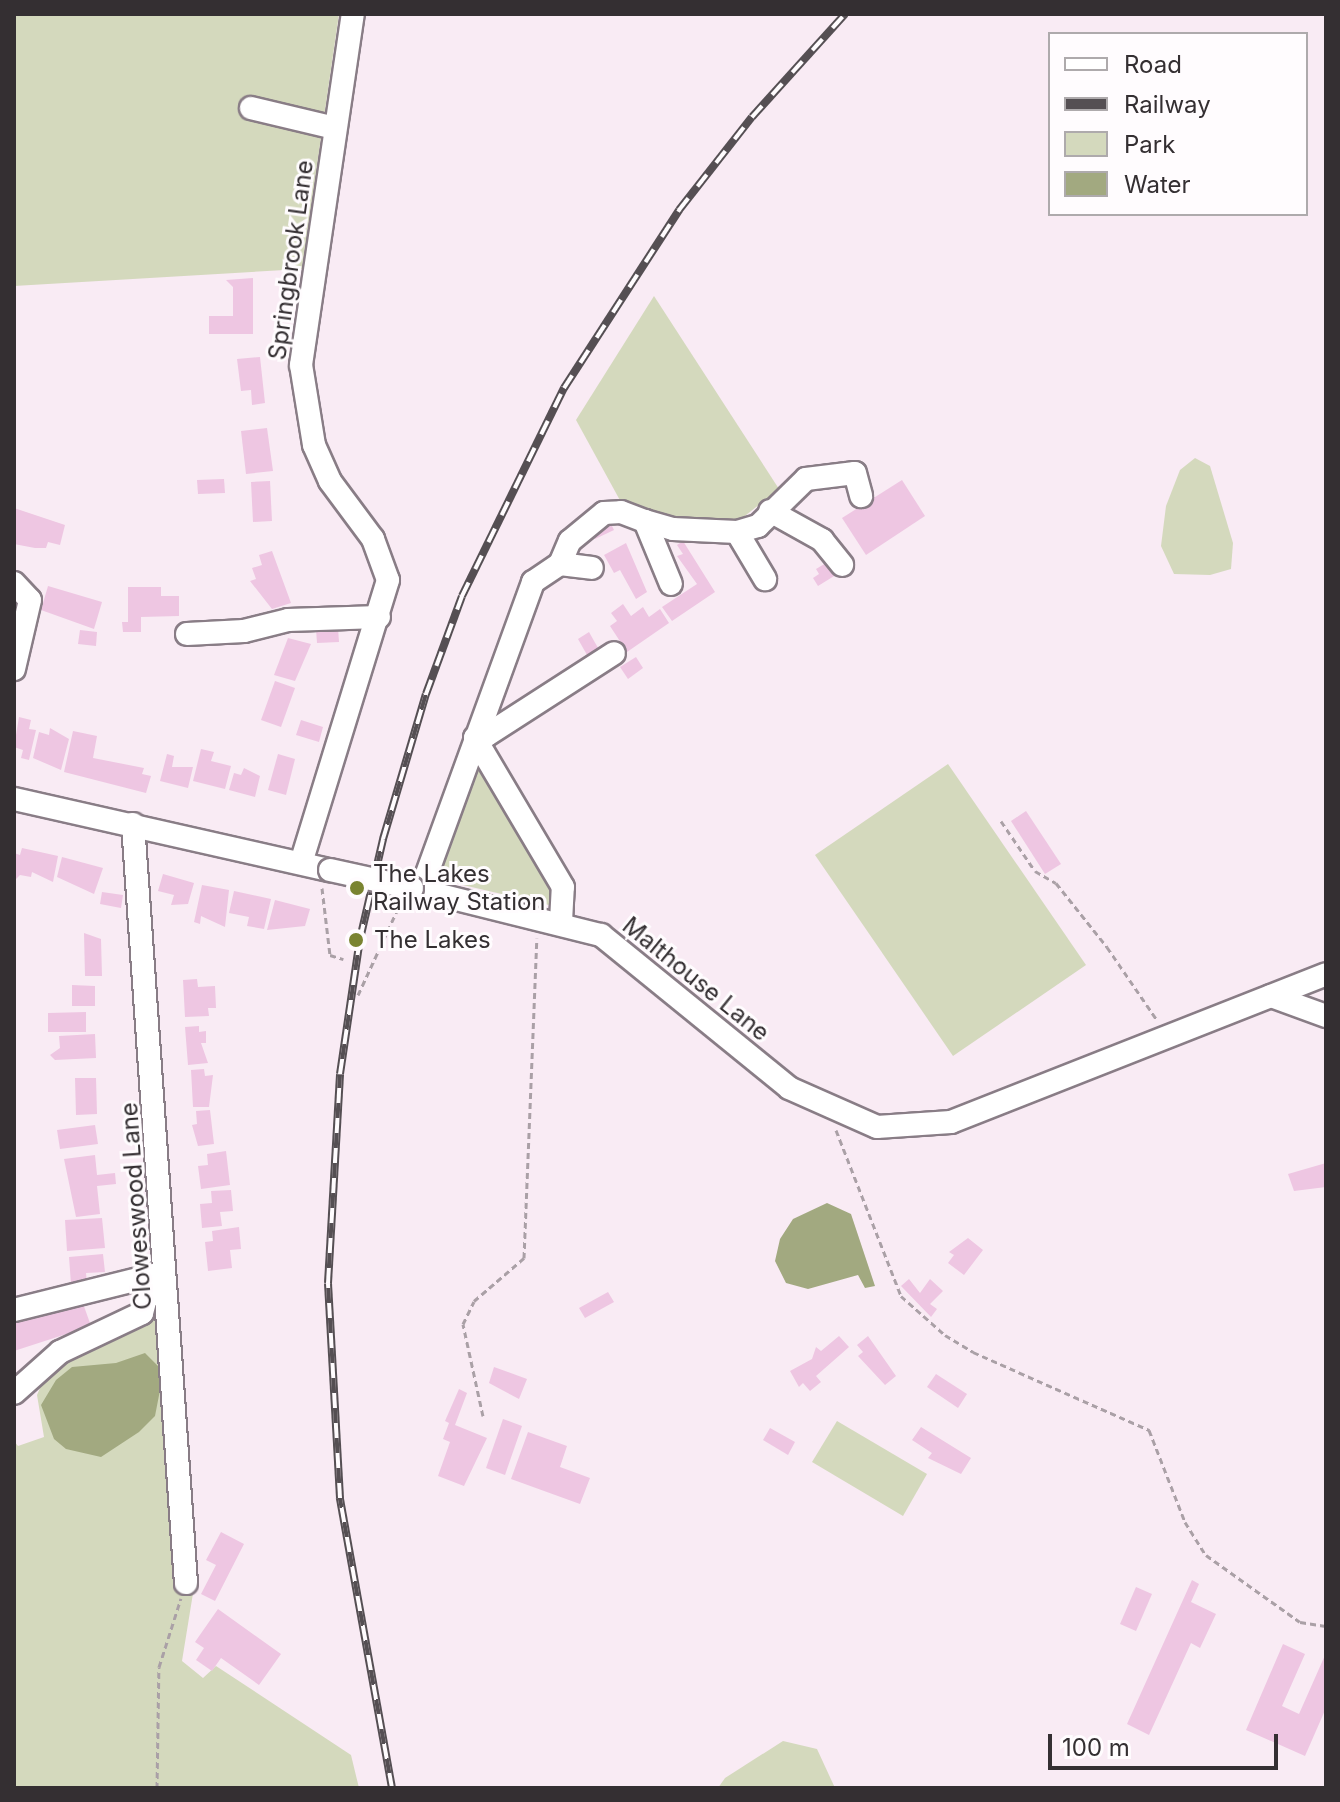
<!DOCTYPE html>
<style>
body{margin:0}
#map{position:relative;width:1340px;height:1802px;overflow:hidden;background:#f9ebf4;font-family:Inter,sans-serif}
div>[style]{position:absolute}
.green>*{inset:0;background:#d4d9bd}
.water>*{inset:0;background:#a2a980}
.building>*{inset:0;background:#eec6e2}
.path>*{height:3px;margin-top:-1.5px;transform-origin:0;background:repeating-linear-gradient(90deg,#aaa0a6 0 6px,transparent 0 10px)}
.roads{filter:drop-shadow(2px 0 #897d86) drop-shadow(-2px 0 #897d86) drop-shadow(0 2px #897d86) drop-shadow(0 -2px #897d86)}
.minor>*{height:22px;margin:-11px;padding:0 11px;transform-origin:11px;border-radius:11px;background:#fff}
.rail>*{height:8px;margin-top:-4px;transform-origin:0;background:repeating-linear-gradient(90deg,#fffcfe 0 15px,#554f53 0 30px);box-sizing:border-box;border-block:2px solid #554f53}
.bridges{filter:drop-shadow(2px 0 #897d86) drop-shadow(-2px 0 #897d86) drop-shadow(0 2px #897d86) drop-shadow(0 -2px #897d86)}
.minor-bridge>*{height:22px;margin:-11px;padding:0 11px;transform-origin:11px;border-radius:11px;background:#fff}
.dots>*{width:22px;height:22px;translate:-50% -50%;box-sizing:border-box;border:4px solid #fffcfe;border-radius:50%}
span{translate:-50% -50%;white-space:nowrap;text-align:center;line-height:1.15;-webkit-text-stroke:6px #fffcfe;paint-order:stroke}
.street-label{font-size:24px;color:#342f32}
.poi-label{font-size:24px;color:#342f32}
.left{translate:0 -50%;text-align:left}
.frame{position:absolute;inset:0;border:16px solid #342f32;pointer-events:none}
.legend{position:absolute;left:1048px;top:32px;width:260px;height:184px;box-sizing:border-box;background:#fffcfe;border:2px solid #aeaaac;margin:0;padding:10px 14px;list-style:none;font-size:24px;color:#342f32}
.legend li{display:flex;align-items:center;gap:16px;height:40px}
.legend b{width:40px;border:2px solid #aeaaac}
.scale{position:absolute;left:1048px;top:1734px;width:230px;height:36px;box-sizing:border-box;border:4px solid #342f32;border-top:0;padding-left:10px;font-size:24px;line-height:28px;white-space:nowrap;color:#342f32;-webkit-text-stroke:6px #fffcfe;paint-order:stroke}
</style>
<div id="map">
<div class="green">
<i style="clip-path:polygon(14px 14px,339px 14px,302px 269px,14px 286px)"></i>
<i style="clip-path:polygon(654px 296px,779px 489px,741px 519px,664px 523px,622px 504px,576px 420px)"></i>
<i style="clip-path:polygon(1195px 458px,1210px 466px,1233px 543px,1231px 569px,1210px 575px,1174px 574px,1161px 546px,1166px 506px,1180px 470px)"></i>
<i style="clip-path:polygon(475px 753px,554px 888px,549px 905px,433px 878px)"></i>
<i style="clip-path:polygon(948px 764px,1086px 965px,953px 1056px,815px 855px)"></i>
<i style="clip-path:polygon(161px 1289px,195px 1581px,182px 1661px,203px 1678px,216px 1666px,351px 1755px,359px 1788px,14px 1788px,14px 1441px,18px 1446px,44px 1437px,37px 1395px,52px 1360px)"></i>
<i style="clip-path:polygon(837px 1421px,927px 1474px,903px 1516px,812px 1462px)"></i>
<i style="clip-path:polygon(783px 1741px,817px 1749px,835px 1788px,718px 1788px,725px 1778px)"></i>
</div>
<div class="water">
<i style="clip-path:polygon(827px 1203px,851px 1214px,875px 1286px,865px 1288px,858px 1275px,808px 1289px,786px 1283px,775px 1261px,780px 1239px,793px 1219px)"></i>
<i style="clip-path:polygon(145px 1353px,159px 1367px,161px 1385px,155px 1416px,139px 1432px,101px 1457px,66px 1449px,54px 1439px,41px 1405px,56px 1380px,72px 1367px,116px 1363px)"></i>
</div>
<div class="building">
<i style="clip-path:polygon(253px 278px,253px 334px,209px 334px,209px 316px,233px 316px,233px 287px,226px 280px)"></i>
<i style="clip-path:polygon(260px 357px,265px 403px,252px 405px,251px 390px,241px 391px,237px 359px)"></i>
<i style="clip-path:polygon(267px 428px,273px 471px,246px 474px,241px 431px)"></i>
<i style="clip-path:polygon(224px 479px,225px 493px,198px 494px,197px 480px)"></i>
<i style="clip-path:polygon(902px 480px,925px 516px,866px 555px,842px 518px)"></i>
<i style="clip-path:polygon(270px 481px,272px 521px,253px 522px,251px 482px)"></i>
<i style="clip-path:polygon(14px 508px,65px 525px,60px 545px,48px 542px,46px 548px,35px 548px,14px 544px)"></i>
<i style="clip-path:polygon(608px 518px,614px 530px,595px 539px,590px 528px)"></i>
<i style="clip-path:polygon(683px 541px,715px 592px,672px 621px,662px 607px,697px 584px,677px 556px,683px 554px,677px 545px)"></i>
<i style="clip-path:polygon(626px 543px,647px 592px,636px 599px,620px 570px,614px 573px,604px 555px)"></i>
<i style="clip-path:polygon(272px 551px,291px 603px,272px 609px,250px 581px,256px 579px,252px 568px,262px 565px,259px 555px)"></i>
<i style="clip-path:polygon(831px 560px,839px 573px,818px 586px,813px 578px,819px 574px,816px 569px)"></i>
<i style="clip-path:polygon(48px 586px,102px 602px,94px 629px,41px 610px)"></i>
<i style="clip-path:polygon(128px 587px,161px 587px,161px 596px,179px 596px,179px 616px,141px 617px,141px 632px,123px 632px,122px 622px,128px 622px)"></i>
<i style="clip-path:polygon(623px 604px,631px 616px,643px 607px,649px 617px,660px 609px,669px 623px,627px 652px,610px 626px,617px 621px,611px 613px)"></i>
<i style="clip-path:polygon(338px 628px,339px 642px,317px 643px,316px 629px)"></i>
<i style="clip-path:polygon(80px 630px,97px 632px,96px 646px,78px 644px)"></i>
<i style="clip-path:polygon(589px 632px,602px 655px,591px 662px,578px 639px)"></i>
<i style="clip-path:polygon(288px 638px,311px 644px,295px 681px,274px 675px)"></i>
<i style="clip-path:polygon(636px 657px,643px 668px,628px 679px,620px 667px)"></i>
<i style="clip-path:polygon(275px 681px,295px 688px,281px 727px,261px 720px)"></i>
<i style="clip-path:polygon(19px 717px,31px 720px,29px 729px,36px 730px,29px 760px,21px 758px,23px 750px,14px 747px)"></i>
<i style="clip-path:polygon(301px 720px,323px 727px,319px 742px,296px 735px)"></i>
<i style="clip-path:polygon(50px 728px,69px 739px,61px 770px,33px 758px,39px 732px,49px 735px)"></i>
<i style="clip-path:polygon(73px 731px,97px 736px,93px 758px,144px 768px,142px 774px,151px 776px,146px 793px,64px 772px)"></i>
<i style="clip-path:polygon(201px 749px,214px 752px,211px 761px,231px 766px,225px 789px,193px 781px)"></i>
<i style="clip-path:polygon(167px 754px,174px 756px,172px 767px,193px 767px,188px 788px,160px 781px)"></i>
<i style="clip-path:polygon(278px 754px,295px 759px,286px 795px,268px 790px)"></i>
<i style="clip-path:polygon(244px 768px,260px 776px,255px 797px,229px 790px,234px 773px,241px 775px)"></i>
<i style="clip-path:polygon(1026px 811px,1061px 864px,1045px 874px,1011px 821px)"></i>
<i style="clip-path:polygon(22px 848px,58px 856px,53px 882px,32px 872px,31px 877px,20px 875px,14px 881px,14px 853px,20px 855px)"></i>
<i style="clip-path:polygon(62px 857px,103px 868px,94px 894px,57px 877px)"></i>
<i style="clip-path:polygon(163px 874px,194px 883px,188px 904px,171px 905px,174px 895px,158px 891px)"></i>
<i style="clip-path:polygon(202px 885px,229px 890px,225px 927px,201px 916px,200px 924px,194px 922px)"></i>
<i style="clip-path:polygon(234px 891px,271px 899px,264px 929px,247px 926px,249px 917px,229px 913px)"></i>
<i style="clip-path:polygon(102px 892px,123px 895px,121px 908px,100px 904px)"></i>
<i style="clip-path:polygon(275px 900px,310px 909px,305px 926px,267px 930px)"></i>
<i style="clip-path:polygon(84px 933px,101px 939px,102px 976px,85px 976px)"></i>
<i style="clip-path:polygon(197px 979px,198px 987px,215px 986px,216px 1008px,208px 1008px,209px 1016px,185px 1017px,183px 980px)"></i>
<i style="clip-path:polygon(72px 985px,95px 986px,95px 1006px,72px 1006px)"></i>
<i style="clip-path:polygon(86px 1012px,86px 1032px,48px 1032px,48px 1013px)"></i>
<i style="clip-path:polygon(199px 1026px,199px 1032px,206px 1031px,206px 1043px,201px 1043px,208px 1063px,188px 1065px,185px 1027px)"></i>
<i style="clip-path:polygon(95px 1034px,96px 1058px,55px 1060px,50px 1055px,60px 1048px,59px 1036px)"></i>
<i style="clip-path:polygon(204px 1069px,205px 1076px,213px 1075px,209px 1107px,193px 1107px,191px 1070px)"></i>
<i style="clip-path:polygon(75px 1078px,96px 1078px,97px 1114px,76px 1115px)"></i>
<i style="clip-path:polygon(210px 1110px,214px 1144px,198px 1146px,192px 1125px,197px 1124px,196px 1111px)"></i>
<i style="clip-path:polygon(95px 1125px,98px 1144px,60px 1149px,57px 1130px)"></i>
<i style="clip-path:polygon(226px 1151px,230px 1185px,201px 1189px,198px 1166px,208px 1165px,207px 1154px)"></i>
<i style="clip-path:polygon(95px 1155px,97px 1175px,115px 1173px,116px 1184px,97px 1186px,100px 1214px,76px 1217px,64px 1159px)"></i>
<i style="clip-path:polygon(1326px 1163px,1326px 1187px,1294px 1191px,1288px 1174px)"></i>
<i style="clip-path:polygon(231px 1190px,233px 1211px,220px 1212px,222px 1226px,202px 1228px,200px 1204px,212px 1203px,211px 1191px)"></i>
<i style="clip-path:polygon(102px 1218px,105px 1248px,67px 1251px,65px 1220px)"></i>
<i style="clip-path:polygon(239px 1227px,241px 1249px,230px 1250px,232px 1268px,208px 1271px,205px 1242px,213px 1241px,212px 1231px)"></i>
<i style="clip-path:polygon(968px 1238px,983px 1250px,964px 1275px,948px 1263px,954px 1255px,949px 1252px)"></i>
<i style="clip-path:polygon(103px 1254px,105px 1272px,86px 1273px,87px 1283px,71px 1284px,69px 1257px)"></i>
<i style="clip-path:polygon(909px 1279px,920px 1293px,930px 1279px,943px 1291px,930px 1304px,937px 1309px,931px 1317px,901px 1286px)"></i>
<i style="clip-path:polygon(608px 1292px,614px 1302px,585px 1318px,579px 1308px)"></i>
<i style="clip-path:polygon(80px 1295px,91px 1326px,14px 1351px,14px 1323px,24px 1320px,22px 1314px)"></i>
<i style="clip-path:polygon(839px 1336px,849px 1347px,816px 1376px,821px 1382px,810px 1391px,803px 1383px,799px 1387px,790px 1371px,812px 1359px,816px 1347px,821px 1351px)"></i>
<i style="clip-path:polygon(868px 1336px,896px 1376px,885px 1385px,858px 1356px,863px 1352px,857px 1345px)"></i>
<i style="clip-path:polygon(494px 1367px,527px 1379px,519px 1399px,489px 1383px)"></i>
<i style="clip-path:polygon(936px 1374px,967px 1394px,958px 1408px,927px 1387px)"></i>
<i style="clip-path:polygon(459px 1389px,467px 1393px,455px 1425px,487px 1438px,464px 1486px,438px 1476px,450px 1442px,443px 1439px,449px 1423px,445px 1421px)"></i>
<i style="clip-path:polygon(503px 1419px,522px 1426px,505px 1475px,486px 1468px)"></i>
<i style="clip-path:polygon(921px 1427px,971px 1458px,961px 1474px,928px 1458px,932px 1453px,912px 1440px)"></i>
<i style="clip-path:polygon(770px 1428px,795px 1442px,788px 1455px,763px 1440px)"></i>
<i style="clip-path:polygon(528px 1432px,567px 1446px,560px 1467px,590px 1478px,580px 1504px,511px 1479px)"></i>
<i style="clip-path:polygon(221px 1532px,244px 1544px,215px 1601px,201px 1594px,216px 1565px,206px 1560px)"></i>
<i style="clip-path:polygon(1192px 1580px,1199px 1584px,1191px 1602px,1216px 1614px,1200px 1648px,1191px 1643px,1149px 1735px,1127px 1724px)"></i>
<i style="clip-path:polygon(1136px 1587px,1152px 1594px,1136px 1631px,1120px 1624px)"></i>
<i style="clip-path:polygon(218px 1609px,281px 1654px,259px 1685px,221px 1658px,212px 1671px,196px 1660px,204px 1648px,195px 1642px)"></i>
<i style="clip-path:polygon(1283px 1644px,1305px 1654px,1282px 1706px,1299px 1714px,1326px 1653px,1326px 1708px,1305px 1756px,1246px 1730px)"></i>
</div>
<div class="path">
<i style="left:1001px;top:821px;width:60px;rotate:55.8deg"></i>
<i style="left:1035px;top:871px;width:24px;rotate:30deg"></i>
<i style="left:1056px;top:883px;width:82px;rotate:51.4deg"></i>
<i style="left:1107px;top:947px;width:88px;rotate:55.6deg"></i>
<i style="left:322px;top:888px;width:67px;rotate:83.2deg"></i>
<i style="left:330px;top:955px;width:14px;rotate:17deg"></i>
<i style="left:358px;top:995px;width:102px;rotate:-65.2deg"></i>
<i style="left:836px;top:1130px;width:178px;rotate:68.6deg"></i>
<i style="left:901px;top:1296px;width:59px;rotate:41.6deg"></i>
<i style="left:945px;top:1335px;width:33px;rotate:31deg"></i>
<i style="left:973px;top:1352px;width:193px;rotate:23.9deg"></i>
<i style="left:1149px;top:1430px;width:99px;rotate:68.6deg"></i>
<i style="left:1185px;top:1522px;width:39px;rotate:58deg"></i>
<i style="left:1206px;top:1555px;width:115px;rotate:35.5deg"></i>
<i style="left:1300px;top:1622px;width:26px;rotate:9deg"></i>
<i style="left:483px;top:1416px;width:94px;rotate:-102.3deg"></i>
<i style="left:463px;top:1324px;width:25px;rotate:-64deg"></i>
<i style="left:474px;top:1301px;width:66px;rotate:-40.7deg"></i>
<i style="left:524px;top:1258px;width:320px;rotate:-87.7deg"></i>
<i style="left:157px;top:1788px;width:121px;rotate:-89.1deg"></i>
<i style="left:159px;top:1667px;width:72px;rotate:-72.3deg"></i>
</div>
<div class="roads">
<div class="minor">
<i style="left:251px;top:108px;width:86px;rotate:13.4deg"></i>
<i style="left:770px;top:511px;width:60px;rotate:29.1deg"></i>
<i style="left:822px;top:540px;width:32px;rotate:51deg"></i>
<i style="left:645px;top:521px;width:29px;rotate:16deg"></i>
<i style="left:673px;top:529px;width:64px;rotate:2.7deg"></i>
<i style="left:737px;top:532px;width:22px;rotate:-16deg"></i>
<i style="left:758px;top:526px;width:67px;rotate:-44.4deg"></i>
<i style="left:806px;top:479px;width:49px;rotate:-7deg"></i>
<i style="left:855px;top:473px;width:24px;rotate:75deg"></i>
<i style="left:737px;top:532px;width:55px;rotate:59.2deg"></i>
<i style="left:560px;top:564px;width:25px;rotate:-67deg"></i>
<i style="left:570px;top:541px;width:44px;rotate:-39.5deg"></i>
<i style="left:604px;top:513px;width:17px;rotate:-3deg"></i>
<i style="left:621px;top:512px;width:26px;rotate:21deg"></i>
<i style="left:645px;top:521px;width:68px;rotate:67.6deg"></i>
<i style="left:14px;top:583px;width:23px;rotate:47deg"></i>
<i style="left:30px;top:600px;width:71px;rotate:103.1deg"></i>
<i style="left:187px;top:634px;width:57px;rotate:-3deg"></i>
<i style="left:244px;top:631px;width:45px;rotate:-14deg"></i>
<i style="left:288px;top:620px;width:91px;rotate:-1.9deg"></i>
<i style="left:14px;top:799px;width:324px;rotate:12.7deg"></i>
<i style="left:133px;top:824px;width:761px;rotate:86.01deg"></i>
<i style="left:301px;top:863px;width:296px;rotate:-72.9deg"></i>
<i style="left:388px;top:580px;width:44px;rotate:-110.1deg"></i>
<i style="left:373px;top:539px;width:72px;rotate:-126.6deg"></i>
<i style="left:330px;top:481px;width:39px;rotate:-114deg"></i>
<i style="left:314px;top:445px;width:81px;rotate:-99.2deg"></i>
<i style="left:301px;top:365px;width:355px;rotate:-81.6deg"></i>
<i style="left:412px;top:888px;width:195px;rotate:14deg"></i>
<i style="left:601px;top:935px;width:242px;rotate:39.1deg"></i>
<i style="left:789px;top:1088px;width:96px;rotate:23.9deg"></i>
<i style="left:877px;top:1127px;width:74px;rotate:-3.9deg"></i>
<i style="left:951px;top:1122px;width:403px;rotate:-21.5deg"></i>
<i style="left:421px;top:890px;width:328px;rotate:-70deg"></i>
<i style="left:533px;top:582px;width:32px;rotate:-34deg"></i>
<i style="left:560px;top:564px;width:32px;rotate:7deg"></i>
<i style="left:561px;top:922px;width:35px;rotate:-87deg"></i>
<i style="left:563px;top:887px;width:173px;rotate:-120.6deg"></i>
<i style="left:475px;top:738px;width:12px;rotate:-14deg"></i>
<i style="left:487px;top:735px;width:151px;rotate:-32.8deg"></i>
<i style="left:1271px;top:996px;width:59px;rotate:20deg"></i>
<i style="left:14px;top:1310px;width:153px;rotate:-14deg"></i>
<i style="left:14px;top:1393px;width:62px;rotate:-41.7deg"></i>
<i style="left:60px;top:1352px;width:91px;rotate:-25.4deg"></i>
<i style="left:142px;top:1313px;width:39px;rotate:-75deg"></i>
</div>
</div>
<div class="rail">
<i style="left:392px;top:1788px;width:295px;rotate:-100.2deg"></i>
<i style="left:340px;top:1498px;width:215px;rotate:-93.2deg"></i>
<i style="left:328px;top:1283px;width:209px;rotate:-86.7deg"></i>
<i style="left:340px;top:1074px;width:136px;rotate:-81.6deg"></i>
<i style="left:360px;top:939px;width:103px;rotate:-77deg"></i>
<i style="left:383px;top:839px;width:151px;rotate:-73.5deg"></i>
<i style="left:426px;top:694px;width:104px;rotate:-69.8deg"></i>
<i style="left:462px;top:596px;width:232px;rotate:-63.9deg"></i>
<i style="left:564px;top:388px;width:212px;rotate:-57.1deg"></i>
<i style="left:679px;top:210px;width:118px;rotate:-51.9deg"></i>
<i style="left:752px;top:117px;width:139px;rotate:-47.9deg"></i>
</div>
<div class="bridges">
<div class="minor-bridge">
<i style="left:330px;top:870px;width:84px;rotate:12.4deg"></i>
</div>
</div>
<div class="dots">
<i style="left:357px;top:888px;background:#7a8431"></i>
<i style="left:356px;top:940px;background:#7a8431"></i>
</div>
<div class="street-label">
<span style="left:291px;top:260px;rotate:-82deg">Springbrook Lane</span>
<span style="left:696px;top:979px;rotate:39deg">Malthouse Lane</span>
<span style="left:136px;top:1206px;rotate:-94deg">Cloweswood Lane</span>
</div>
<div class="poi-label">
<span class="left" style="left:373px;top:888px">The Lakes<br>Railway Station</span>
<span class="left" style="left:374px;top:940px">The Lakes</span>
</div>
<div class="frame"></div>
<ul class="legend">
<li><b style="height:10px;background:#fff"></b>Road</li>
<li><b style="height:10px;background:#554f53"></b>Railway</li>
<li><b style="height:22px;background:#d4d9bd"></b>Park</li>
<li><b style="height:22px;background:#a2a980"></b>Water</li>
</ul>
<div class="scale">100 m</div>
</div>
